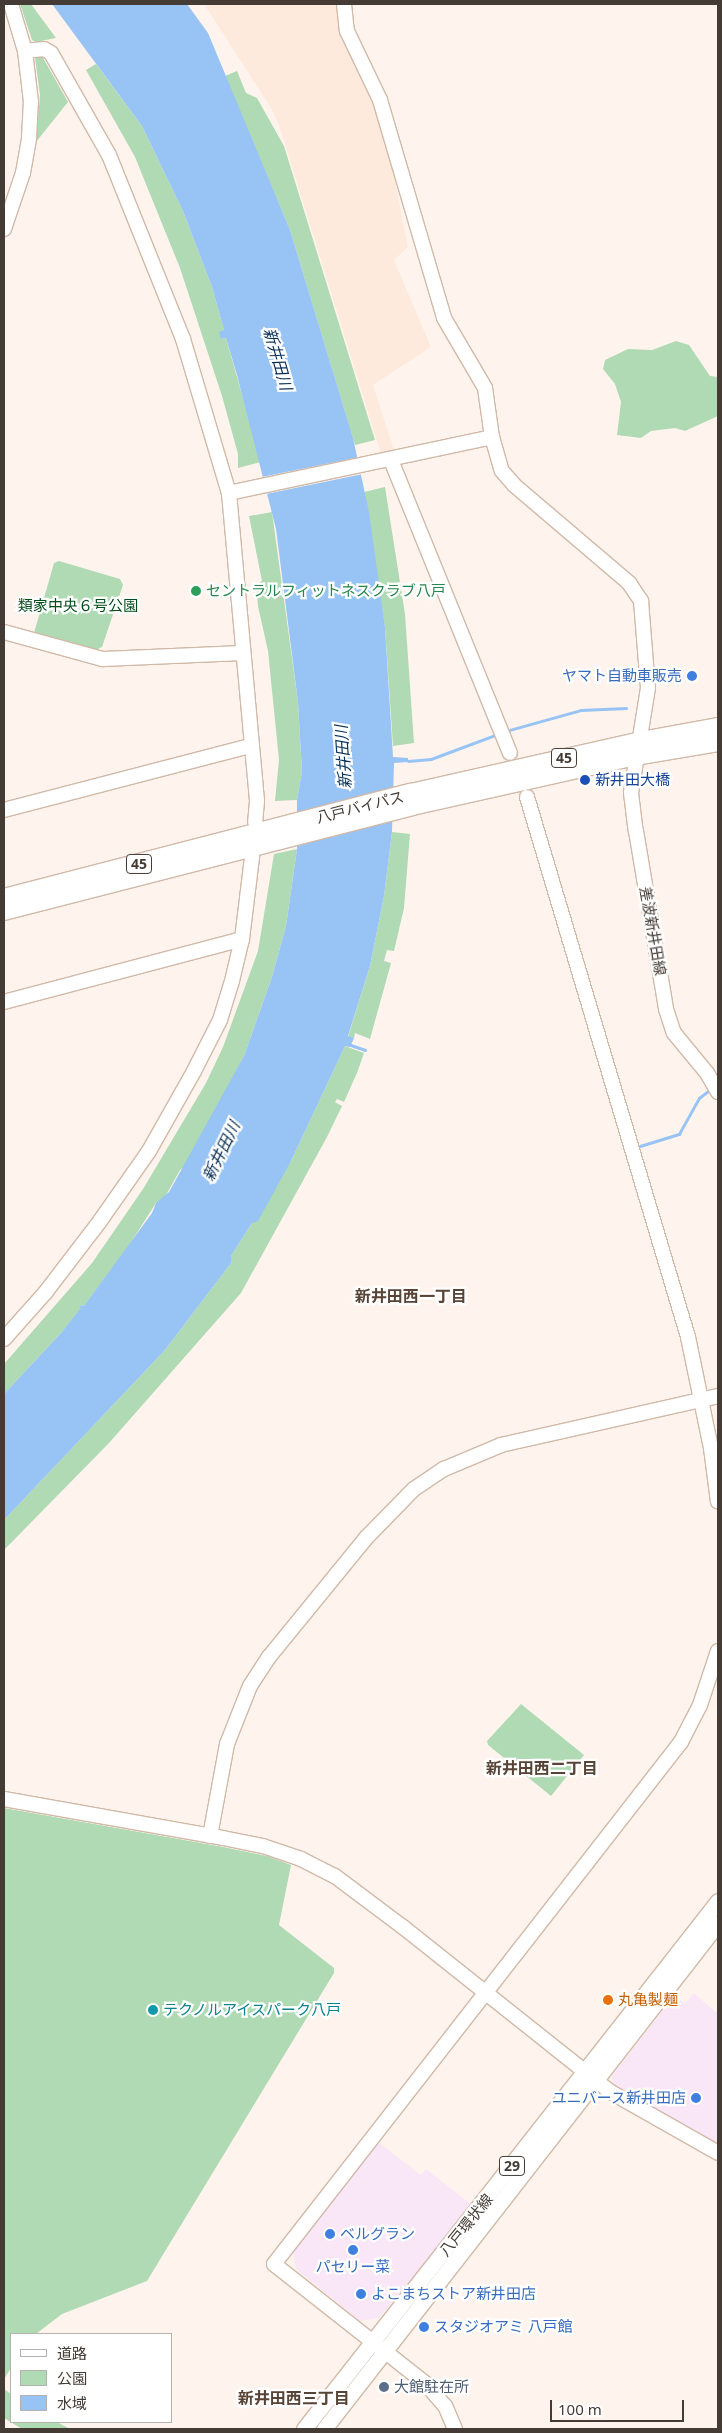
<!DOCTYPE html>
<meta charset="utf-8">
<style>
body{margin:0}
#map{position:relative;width:722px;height:2433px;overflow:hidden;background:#fff4ed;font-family:"Noto Sans","Noto Sans JP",sans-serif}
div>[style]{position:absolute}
.commercial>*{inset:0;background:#f9e6f6}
.built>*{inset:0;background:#fdeadc}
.green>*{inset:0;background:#afdab4}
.water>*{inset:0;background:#97c3f5}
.pier>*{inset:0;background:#fff4ed}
.stream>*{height:2.5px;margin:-1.25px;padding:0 1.25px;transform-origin:1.25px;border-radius:1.25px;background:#97c3f5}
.roads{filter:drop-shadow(1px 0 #d1b9a8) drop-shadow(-1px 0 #d1b9a8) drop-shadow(0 1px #d1b9a8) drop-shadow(0 -1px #d1b9a8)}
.secondary>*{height:14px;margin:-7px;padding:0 7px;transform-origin:7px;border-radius:7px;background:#fff}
.primary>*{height:15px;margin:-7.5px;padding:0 7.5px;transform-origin:7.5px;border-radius:7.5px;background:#fff}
.highway>*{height:18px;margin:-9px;padding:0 9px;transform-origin:9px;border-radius:9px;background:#fff}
.dots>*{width:14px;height:14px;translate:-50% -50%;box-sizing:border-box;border:2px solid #fff;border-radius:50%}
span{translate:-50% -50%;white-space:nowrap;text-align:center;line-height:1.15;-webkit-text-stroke:4.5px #fff;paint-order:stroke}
.shield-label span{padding:1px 4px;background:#fff;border:1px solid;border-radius:4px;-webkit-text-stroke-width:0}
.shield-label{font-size:14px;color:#443b34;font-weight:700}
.leisure-label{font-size:15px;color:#27864d}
.left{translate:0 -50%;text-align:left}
.park-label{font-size:15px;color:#004f1a}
.shop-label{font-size:15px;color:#366cbe}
.right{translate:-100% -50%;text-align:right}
.transit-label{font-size:15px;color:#164399}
.street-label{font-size:15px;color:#443b34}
.food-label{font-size:15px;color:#c56008}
.culture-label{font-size:15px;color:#0d838f}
.service-label{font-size:15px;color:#4e5e75}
.water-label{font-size:16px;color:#0a3158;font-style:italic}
.neighbourhood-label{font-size:16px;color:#584436;font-weight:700}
.frame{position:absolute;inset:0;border:5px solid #443b34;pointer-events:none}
.legend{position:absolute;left:10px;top:2333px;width:162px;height:90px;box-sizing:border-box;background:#fff;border:1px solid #b4b1ae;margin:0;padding:6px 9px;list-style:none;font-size:15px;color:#443b34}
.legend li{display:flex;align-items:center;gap:10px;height:25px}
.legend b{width:25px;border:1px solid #b4b1ae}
.scale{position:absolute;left:550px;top:2400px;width:134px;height:22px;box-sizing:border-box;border:2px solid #443b34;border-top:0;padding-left:6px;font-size:15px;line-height:18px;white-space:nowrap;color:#443b34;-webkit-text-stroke:4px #fff;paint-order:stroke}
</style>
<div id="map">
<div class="commercial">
<i style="clip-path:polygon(694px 1993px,718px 2014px,718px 2144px,653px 2111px,613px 2084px,612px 2076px,675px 1995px,685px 2004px)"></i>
<i style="clip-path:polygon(378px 2142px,421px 2175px,426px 2169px,472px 2205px,379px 2318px,360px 2321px,296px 2269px,293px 2252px)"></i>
</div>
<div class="built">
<i style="clip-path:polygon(204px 4px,340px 4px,382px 117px,408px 247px,394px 260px,431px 347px,373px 385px,394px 450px,381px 454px,280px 128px,271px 108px)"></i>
</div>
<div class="green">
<i style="clip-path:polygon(20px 4px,31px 4px,56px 38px,36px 42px,32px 40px)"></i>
<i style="clip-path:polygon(42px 56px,68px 102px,36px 142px,40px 95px,35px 58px)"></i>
<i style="clip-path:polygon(96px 64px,142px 126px,183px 211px,212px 287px,224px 330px,221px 339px,226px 338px,261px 462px,238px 468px,238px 454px,222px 396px,180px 268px,135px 157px,86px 70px)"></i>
<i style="clip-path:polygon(237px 71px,246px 93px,257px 98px,284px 146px,375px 440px,355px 445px,290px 230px,225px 76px)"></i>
<i style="clip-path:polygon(676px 341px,689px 345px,710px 376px,718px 377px,718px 416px,685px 431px,675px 428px,651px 431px,641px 438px,617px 435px,621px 402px,615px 384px,603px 369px,605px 360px,628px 349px,652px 350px)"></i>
<i style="clip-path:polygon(385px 487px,405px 614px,414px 743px,393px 746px,385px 627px,364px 492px)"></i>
<i style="clip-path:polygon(272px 512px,298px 702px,302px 772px,297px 800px,275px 801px,279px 760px,268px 651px,258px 606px,256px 585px,262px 581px,249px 516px)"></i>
<i style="clip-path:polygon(59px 561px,120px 579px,123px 585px,102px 647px,94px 651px,34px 633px,54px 563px)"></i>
<i style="clip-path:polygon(392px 832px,410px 834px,404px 908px,394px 951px,387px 950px,384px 961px,391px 963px,370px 1039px,355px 1033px,354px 1038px,348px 1037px,370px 966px,384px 896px)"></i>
<i style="clip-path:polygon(297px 849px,286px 926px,272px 977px,244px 1056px,218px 1107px,187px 1164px,180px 1170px,165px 1197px,156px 1203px,126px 1250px,84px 1306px,79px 1305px,82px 1308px,61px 1333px,4px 1394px,4px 1364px,92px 1263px,143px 1189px,206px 1083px,223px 1047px,258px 951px,274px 854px)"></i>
<i style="clip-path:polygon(345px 1046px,364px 1053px,357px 1073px,344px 1102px,337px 1099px,335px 1102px,342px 1106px,327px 1137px,241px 1293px,109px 1443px,4px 1550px,4px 1520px,165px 1350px,231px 1263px,231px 1256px,291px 1161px)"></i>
<i style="clip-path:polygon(521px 1704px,584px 1755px,551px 1796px,488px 1745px,487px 1741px)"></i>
<i style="clip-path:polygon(4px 1808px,218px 1846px,267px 1856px,291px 1865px,279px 1925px,334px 1968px,334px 1973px,147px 2281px,62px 2314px,36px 2334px,11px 2334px,11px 2368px,4px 2379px)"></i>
<i style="clip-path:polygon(4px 2389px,11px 2394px,11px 2422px,57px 2422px,70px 2429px,22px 2429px,4px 2418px)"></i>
</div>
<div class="water">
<i style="clip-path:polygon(52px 4px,187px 4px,208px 33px,290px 230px,353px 438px,369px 512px,385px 627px,393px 757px,408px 758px,408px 762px,394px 763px,392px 832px,384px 896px,370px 966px,348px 1036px,354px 1038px,350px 1047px,345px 1046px,291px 1161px,258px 1221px,252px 1223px,231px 1256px,231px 1263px,165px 1350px,4px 1520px,4px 1394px,61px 1333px,81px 1308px,79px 1305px,84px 1306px,152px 1213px,156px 1203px,169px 1192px,244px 1056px,272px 977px,286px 926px,297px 849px,297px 800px,302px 772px,298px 702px,276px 529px,237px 375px,226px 338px,221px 339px,219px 332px,224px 330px,212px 287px,183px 211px,142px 126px)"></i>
</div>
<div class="pier">
<i style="clip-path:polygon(360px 457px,363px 474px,266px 494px,262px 477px)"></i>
</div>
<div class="stream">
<i style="left:506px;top:731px;width:78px;rotate:-15.6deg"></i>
<i style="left:581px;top:710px;width:45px;rotate:-2.5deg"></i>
<i style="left:408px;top:761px;width:23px;rotate:-5deg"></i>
<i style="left:431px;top:759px;width:72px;rotate:-20.5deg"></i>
<i style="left:348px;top:1044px;width:18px;rotate:19deg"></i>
<i style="left:640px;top:1146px;width:41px;rotate:-17.1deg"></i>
<i style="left:679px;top:1134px;width:41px;rotate:-60.9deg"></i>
<i style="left:699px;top:1098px;width:15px;rotate:-37deg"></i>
</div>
<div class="roads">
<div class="secondary">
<i style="left:344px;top:4px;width:27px;rotate:84deg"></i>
<i style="left:347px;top:31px;width:76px;rotate:64.4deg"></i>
<i style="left:380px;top:100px;width:227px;rotate:73.6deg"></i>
<i style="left:444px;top:318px;width:81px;rotate:59.6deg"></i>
<i style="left:485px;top:388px;width:49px;rotate:81.9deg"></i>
<i style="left:492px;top:437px;width:35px;rotate:74deg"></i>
<i style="left:502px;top:471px;width:18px;rotate:49deg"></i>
<i style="left:514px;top:485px;width:151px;rotate:40.4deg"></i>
<i style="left:629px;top:583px;width:22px;rotate:56deg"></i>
<i style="left:641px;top:601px;width:87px;rotate:85.4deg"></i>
<i style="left:648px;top:688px;width:106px;rotate:99.2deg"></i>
<i style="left:631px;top:793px;width:38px;rotate:83deg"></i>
<i style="left:636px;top:831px;width:181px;rotate:80.4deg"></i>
<i style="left:666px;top:1009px;width:25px;rotate:72deg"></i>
<i style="left:674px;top:1033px;width:52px;rotate:50.5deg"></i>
<i style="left:707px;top:1073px;width:22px;rotate:60deg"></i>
<i style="left:25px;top:51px;width:19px;rotate:-6deg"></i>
<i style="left:44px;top:49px;width:8px;rotate:30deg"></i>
<i style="left:51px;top:53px;width:117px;rotate:60.4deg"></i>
<i style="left:109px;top:155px;width:198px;rotate:68.1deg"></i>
<i style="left:183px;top:339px;width:161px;rotate:73.4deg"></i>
<i style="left:229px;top:493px;width:309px;rotate:84.8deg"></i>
<i style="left:257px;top:801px;width:21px;rotate:95deg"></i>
<i style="left:4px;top:229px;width:59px;rotate:-71.3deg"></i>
<i style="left:23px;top:173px;width:36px;rotate:-80deg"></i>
<i style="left:29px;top:138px;width:36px;rotate:-87deg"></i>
<i style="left:31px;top:102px;width:51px;rotate:-96.7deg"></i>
<i style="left:25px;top:51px;width:49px;rotate:-106.6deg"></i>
<i style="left:391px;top:460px;width:316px;rotate:67.9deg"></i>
<i style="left:229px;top:493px;width:269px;rotate:-12deg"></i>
<i style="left:4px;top:632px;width:103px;rotate:15.3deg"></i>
<i style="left:103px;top:659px;width:140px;rotate:-2.5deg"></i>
<i style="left:527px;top:797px;width:563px;rotate:73.4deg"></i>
<i style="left:688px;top:1337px;width:113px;rotate:78.3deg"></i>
<i style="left:711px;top:1448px;width:54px;rotate:82.6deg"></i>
<i style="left:4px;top:810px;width:254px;rotate:-14.6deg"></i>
<i style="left:4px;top:1002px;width:246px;rotate:-14.8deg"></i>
<i style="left:4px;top:1339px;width:62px;rotate:-48.3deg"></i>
<i style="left:45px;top:1293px;width:91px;rotate:-52.6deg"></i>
<i style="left:100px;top:1221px;width:85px;rotate:-55deg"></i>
<i style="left:149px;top:1151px;width:92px;rotate:-60.6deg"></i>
<i style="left:194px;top:1071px;width:57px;rotate:-63deg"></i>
<i style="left:220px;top:1020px;width:41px;rotate:-72.9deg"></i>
<i style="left:232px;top:981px;width:43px;rotate:-76.6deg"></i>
<i style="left:242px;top:939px;width:83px;rotate:-83deg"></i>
<i style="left:4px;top:1799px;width:222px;rotate:10.1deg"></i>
<i style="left:223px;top:1838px;width:41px;rotate:11.3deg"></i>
<i style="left:263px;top:1846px;width:40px;rotate:18.9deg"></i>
<i style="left:301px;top:1859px;width:38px;rotate:27deg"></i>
<i style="left:335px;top:1876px;width:85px;rotate:36.9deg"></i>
<i style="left:403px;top:1927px;width:263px;rotate:38.5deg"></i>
<i style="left:609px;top:2091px;width:125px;rotate:29.6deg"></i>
<i style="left:210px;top:1836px;width:94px;rotate:-79.5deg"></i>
<i style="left:227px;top:1744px;width:62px;rotate:-68.4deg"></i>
<i style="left:250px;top:1686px;width:35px;rotate:-57deg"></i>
<i style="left:269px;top:1657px;width:154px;rotate:-50.8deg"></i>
<i style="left:366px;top:1538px;width:69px;rotate:-45.6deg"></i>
<i style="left:414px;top:1489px;width:36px;rotate:-34deg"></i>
<i style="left:444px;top:1469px;width:62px;rotate:-22.8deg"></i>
<i style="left:501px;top:1445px;width:222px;rotate:-12.7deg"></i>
<i style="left:455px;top:2429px;width:25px;rotate:-113deg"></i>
<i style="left:445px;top:2406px;width:30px;rotate:-131deg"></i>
<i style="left:425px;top:2383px;width:192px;rotate:-141.8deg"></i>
<i style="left:274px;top:2264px;width:662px;rotate:-52.06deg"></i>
<i style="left:681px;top:1742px;width:42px;rotate:-62.8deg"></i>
<i style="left:700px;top:1705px;width:57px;rotate:-71.6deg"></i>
</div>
<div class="primary">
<i style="left:304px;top:2429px;width:671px;rotate:-51.9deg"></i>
<i style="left:324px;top:2429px;width:641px;rotate:-52.09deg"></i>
</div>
<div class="highway">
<i style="left:4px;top:898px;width:420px;rotate:-14.5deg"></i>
<i style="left:411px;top:793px;width:236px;rotate:-12.7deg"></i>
<i style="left:641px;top:741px;width:78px;rotate:-10.3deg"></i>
<i style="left:4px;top:911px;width:421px;rotate:-14.4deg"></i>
<i style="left:412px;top:806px;width:230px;rotate:-12.6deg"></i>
<i style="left:636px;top:756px;width:83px;rotate:-9.7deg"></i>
</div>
</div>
<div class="dots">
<i style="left:196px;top:591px;background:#2e9e5b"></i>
<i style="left:692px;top:676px;background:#3f7fe0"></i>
<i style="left:585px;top:780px;background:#1a4fb4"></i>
<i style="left:608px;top:2000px;background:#e8710a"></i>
<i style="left:153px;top:2010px;background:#0f9aa8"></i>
<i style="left:696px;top:2098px;background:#3f7fe0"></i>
<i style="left:330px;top:2234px;background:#3f7fe0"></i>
<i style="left:353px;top:2250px;background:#3f7fe0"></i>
<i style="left:361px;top:2294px;background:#3f7fe0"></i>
<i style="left:424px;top:2327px;background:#3f7fe0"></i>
<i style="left:384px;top:2387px;background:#5c6f8a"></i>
</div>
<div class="shield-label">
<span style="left:564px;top:758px">45</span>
<span style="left:139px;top:864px">45</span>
<span style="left:512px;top:2166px">29</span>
</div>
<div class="leisure-label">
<span class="left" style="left:206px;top:591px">セントラルフィットネスクラブ八戸</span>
</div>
<div class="park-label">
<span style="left:78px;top:606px">類家中央６号公園</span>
</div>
<div class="shop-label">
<span class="right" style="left:682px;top:676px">ヤマト自動車販売</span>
<span class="right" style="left:686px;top:2098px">ユニバース新井田店</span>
<span class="left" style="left:340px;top:2234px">ベルグラン</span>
<span style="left:353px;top:2267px">パセリー菜</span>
<span class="left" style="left:371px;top:2294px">よこまちストア新井田店</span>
<span class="left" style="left:434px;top:2327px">スタジオアミ 八戸館</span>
</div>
<div class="transit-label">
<span class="left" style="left:595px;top:780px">新井田大橋</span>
</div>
<div class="street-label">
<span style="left:360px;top:807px;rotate:-14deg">八戸バイパス</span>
<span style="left:653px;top:931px;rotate:80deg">差波新井田線</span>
<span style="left:466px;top:2225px;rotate:-51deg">八戸環状線</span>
</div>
<div class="food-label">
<span class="left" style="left:618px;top:2000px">丸亀製麺</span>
</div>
<div class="culture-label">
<span class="left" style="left:163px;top:2010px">テクノルアイスパーク八戸</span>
</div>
<div class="service-label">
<span class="left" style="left:394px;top:2387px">大館駐在所</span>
</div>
<div class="water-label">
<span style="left:278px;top:359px;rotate:74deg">新井田川</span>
<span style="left:343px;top:757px;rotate:-94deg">新井田川</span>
<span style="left:221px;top:1151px;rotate:-64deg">新井田川</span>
</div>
<div class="neighbourhood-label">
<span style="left:411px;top:1296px">新井田西一丁目</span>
<span style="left:542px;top:1768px">新井田西二丁目</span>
<span style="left:294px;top:2398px">新井田西三丁目</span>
</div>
<div class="frame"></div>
<ul class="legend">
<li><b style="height:6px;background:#fff"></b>道路</li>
<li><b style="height:14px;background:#afdab4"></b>公園</li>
<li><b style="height:14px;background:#97c3f5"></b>水域</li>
</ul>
<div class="scale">100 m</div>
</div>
